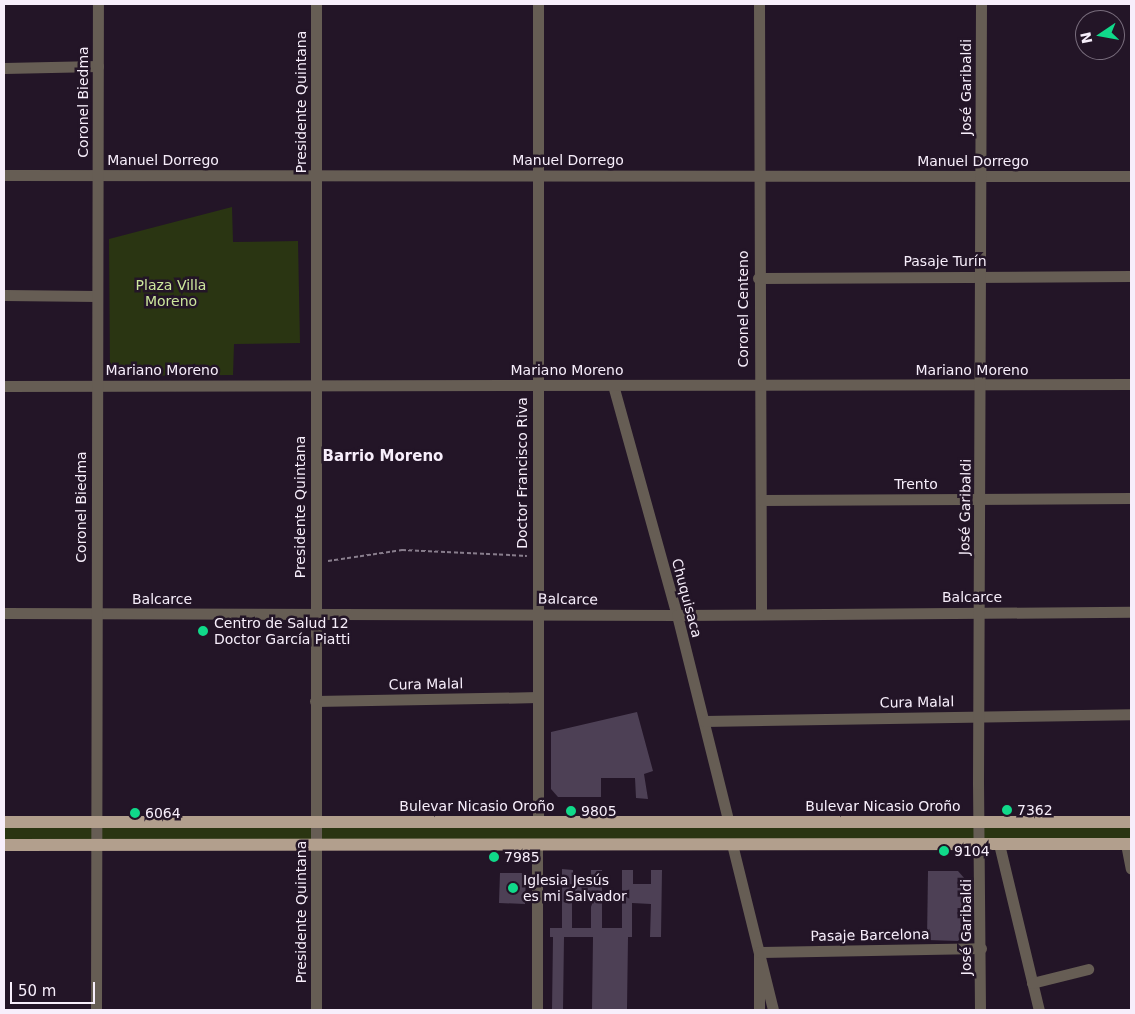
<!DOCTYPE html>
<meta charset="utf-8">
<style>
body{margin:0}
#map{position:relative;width:1135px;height:1014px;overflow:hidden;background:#231527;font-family:"DejaVu Sans",sans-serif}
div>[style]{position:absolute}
.green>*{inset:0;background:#2a3512}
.building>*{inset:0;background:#4d4055}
.path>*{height:2px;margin-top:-1px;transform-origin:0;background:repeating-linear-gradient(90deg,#887d8c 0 4px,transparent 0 6.5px)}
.minor>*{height:11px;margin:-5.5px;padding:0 5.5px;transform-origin:5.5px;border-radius:5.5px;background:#665d54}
.major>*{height:12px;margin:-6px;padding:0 6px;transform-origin:6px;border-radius:6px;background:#b29f8d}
.dots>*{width:14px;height:14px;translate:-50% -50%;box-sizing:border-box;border:2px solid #231527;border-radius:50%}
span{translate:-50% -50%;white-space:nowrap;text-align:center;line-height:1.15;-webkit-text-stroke:5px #231527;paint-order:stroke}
.street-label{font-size:14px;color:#f7eefb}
.park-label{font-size:14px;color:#cce69c}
.poi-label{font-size:14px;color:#f7eefb}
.left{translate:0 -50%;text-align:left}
.neighbourhood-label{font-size:15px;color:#f7eefb;font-weight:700}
.frame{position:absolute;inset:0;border:5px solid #f7eefb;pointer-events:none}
.north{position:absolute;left:1075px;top:10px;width:50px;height:50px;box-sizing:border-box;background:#231527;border:1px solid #786c7c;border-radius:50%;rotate:258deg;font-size:14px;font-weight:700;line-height:20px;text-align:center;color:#f7eefb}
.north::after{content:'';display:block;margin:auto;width:18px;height:22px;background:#10d98a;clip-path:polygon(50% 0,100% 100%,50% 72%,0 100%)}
.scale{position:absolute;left:10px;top:982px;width:85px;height:22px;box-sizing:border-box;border:2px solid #f7eefb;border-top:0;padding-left:6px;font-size:15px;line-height:18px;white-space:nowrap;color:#f7eefb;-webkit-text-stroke:4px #231527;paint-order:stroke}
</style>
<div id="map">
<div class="green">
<i style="clip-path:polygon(232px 207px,233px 242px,298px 241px,300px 343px,234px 344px,233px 375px,110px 376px,109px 239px)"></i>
<i style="clip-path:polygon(4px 822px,1131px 822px,1131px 844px,4px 845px)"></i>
</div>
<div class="building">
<i style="clip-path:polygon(637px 712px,653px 771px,644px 774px,648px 799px,636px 798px,635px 778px,601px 778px,601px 797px,558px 797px,551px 789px,551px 732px)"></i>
<i style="clip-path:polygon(evenodd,562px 869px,573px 870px,573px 883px,591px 882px,591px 870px,602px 870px,602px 928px,622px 928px,622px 870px,633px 870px,633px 884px,651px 884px,651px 870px,662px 870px,661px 937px,650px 937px,651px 904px,632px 903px,632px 937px,628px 937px,627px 1009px,592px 1010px,593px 937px,564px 937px,563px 1010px,552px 1010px,553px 937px,550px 937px,550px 928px,562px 928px,562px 869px,572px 902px,591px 902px,591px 928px,572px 928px,572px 902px)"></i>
<i style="clip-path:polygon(928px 871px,958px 871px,965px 879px,965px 933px,958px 941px,927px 940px)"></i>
<i style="clip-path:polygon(500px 873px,526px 873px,525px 904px,499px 903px)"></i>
</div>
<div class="path">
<i style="left:328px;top:561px;width:75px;rotate:-8.5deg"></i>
<i style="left:402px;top:550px;width:125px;rotate:2.7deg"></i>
</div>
<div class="minor">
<i style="left:759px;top:4px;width:609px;rotate:89.81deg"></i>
<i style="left:4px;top:68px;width:94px;rotate:-1.2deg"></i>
<i style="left:4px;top:175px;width:1127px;rotate:0.05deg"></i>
<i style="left:758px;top:278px;width:373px;rotate:-0.3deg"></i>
<i style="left:4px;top:295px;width:93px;rotate:0.6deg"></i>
<i style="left:613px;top:385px;width:239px;rotate:74.5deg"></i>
<i style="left:677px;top:615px;width:211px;rotate:76deg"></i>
<i style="left:4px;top:386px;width:1127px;rotate:-0.1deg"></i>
<i style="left:761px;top:500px;width:370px;rotate:-0.3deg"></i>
<i style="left:4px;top:613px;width:673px;rotate:0.17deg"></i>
<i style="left:677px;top:615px;width:454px;rotate:-0.4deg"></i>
<i style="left:315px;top:701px;width:223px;rotate:-1deg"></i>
<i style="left:704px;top:721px;width:427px;rotate:-0.9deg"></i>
<i style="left:538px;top:821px;width:817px;rotate:-90deg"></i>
<i style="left:537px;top:844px;width:166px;rotate:90deg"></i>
<i style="left:732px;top:844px;width:171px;rotate:76.1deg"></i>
<i style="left:999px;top:844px;width:171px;rotate:76.5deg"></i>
<i style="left:1126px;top:844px;width:25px;rotate:79deg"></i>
<i style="left:1032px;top:983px;width:58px;rotate:-14deg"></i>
<i style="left:96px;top:1010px;width:1006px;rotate:-89.89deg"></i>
<i style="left:316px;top:1010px;width:1006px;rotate:-90deg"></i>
<i style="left:759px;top:1010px;width:58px;rotate:-90deg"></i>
<i style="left:759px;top:952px;width:222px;rotate:-1deg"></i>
<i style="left:980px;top:1010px;width:226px;rotate:-90.5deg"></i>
<i style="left:978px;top:784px;width:780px;rotate:-89.78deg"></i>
</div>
<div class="major">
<i style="left:4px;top:822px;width:1127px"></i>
<i style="left:4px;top:845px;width:1127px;rotate:-0.05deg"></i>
</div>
<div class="dots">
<i style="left:203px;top:631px;background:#10d98a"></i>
<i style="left:1007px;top:810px;background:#10d98a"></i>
<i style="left:571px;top:811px;background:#10d98a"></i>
<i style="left:135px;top:813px;background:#10d98a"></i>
<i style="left:944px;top:851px;background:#10d98a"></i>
<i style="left:494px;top:857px;background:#10d98a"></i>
<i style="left:513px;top:888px;background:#10d98a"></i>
</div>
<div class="street-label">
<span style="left:966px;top:87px;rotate:-90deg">José Garibaldi</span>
<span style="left:83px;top:102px;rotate:-90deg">Coronel Biedma</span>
<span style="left:301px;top:102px;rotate:-90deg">Presidente Quintana</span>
<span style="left:163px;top:160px">Manuel Dorrego</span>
<span style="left:568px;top:160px">Manuel Dorrego</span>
<span style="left:973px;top:161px">Manuel Dorrego</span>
<span style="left:945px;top:261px">Pasaje Turín</span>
<span style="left:743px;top:309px;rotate:-90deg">Coronel Centeno</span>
<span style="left:162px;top:370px">Mariano Moreno</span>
<span style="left:567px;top:370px">Mariano Moreno</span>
<span style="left:972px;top:370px">Mariano Moreno</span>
<span style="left:522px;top:473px;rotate:-90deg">Doctor Francisco Riva</span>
<span style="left:916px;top:484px">Trento</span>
<span style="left:81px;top:507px;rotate:-90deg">Coronel Biedma</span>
<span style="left:300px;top:507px;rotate:-90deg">Presidente Quintana</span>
<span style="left:965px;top:507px;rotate:-89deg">José Garibaldi</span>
<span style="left:972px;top:597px">Balcarce</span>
<span style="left:687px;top:598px;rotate:75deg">Chuquisaca</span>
<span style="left:162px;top:599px">Balcarce</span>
<span style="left:568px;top:599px;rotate:1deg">Balcarce</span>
<span style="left:426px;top:684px;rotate:-1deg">Cura Malal</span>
<span style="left:917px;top:702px;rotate:-1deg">Cura Malal</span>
<span style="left:477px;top:806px">Bulevar Nicasio Oroño</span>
<span style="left:883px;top:806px">Bulevar Nicasio Oroño</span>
<span style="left:301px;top:912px;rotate:-90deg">Presidente Quintana</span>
<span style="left:966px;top:927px;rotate:-90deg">José Garibaldi</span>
<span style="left:870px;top:935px;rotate:-1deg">Pasaje Barcelona</span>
</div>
<div class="park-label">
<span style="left:171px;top:293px">Plaza Villa<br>Moreno</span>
</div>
<div class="poi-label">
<span class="left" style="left:214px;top:631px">Centro de Salud 12<br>Doctor García Piatti</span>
<span class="left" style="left:1017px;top:810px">7362</span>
<span class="left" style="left:581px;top:811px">9805</span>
<span class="left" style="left:145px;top:813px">6064</span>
<span class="left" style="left:954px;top:851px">9104</span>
<span class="left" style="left:504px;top:857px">7985</span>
<span class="left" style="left:523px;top:888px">Iglesia Jesús<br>es mi Salvador</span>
</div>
<div class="neighbourhood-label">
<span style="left:383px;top:457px">Barrio Moreno</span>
</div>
<div class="frame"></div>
<div class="north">N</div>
<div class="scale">50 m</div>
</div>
